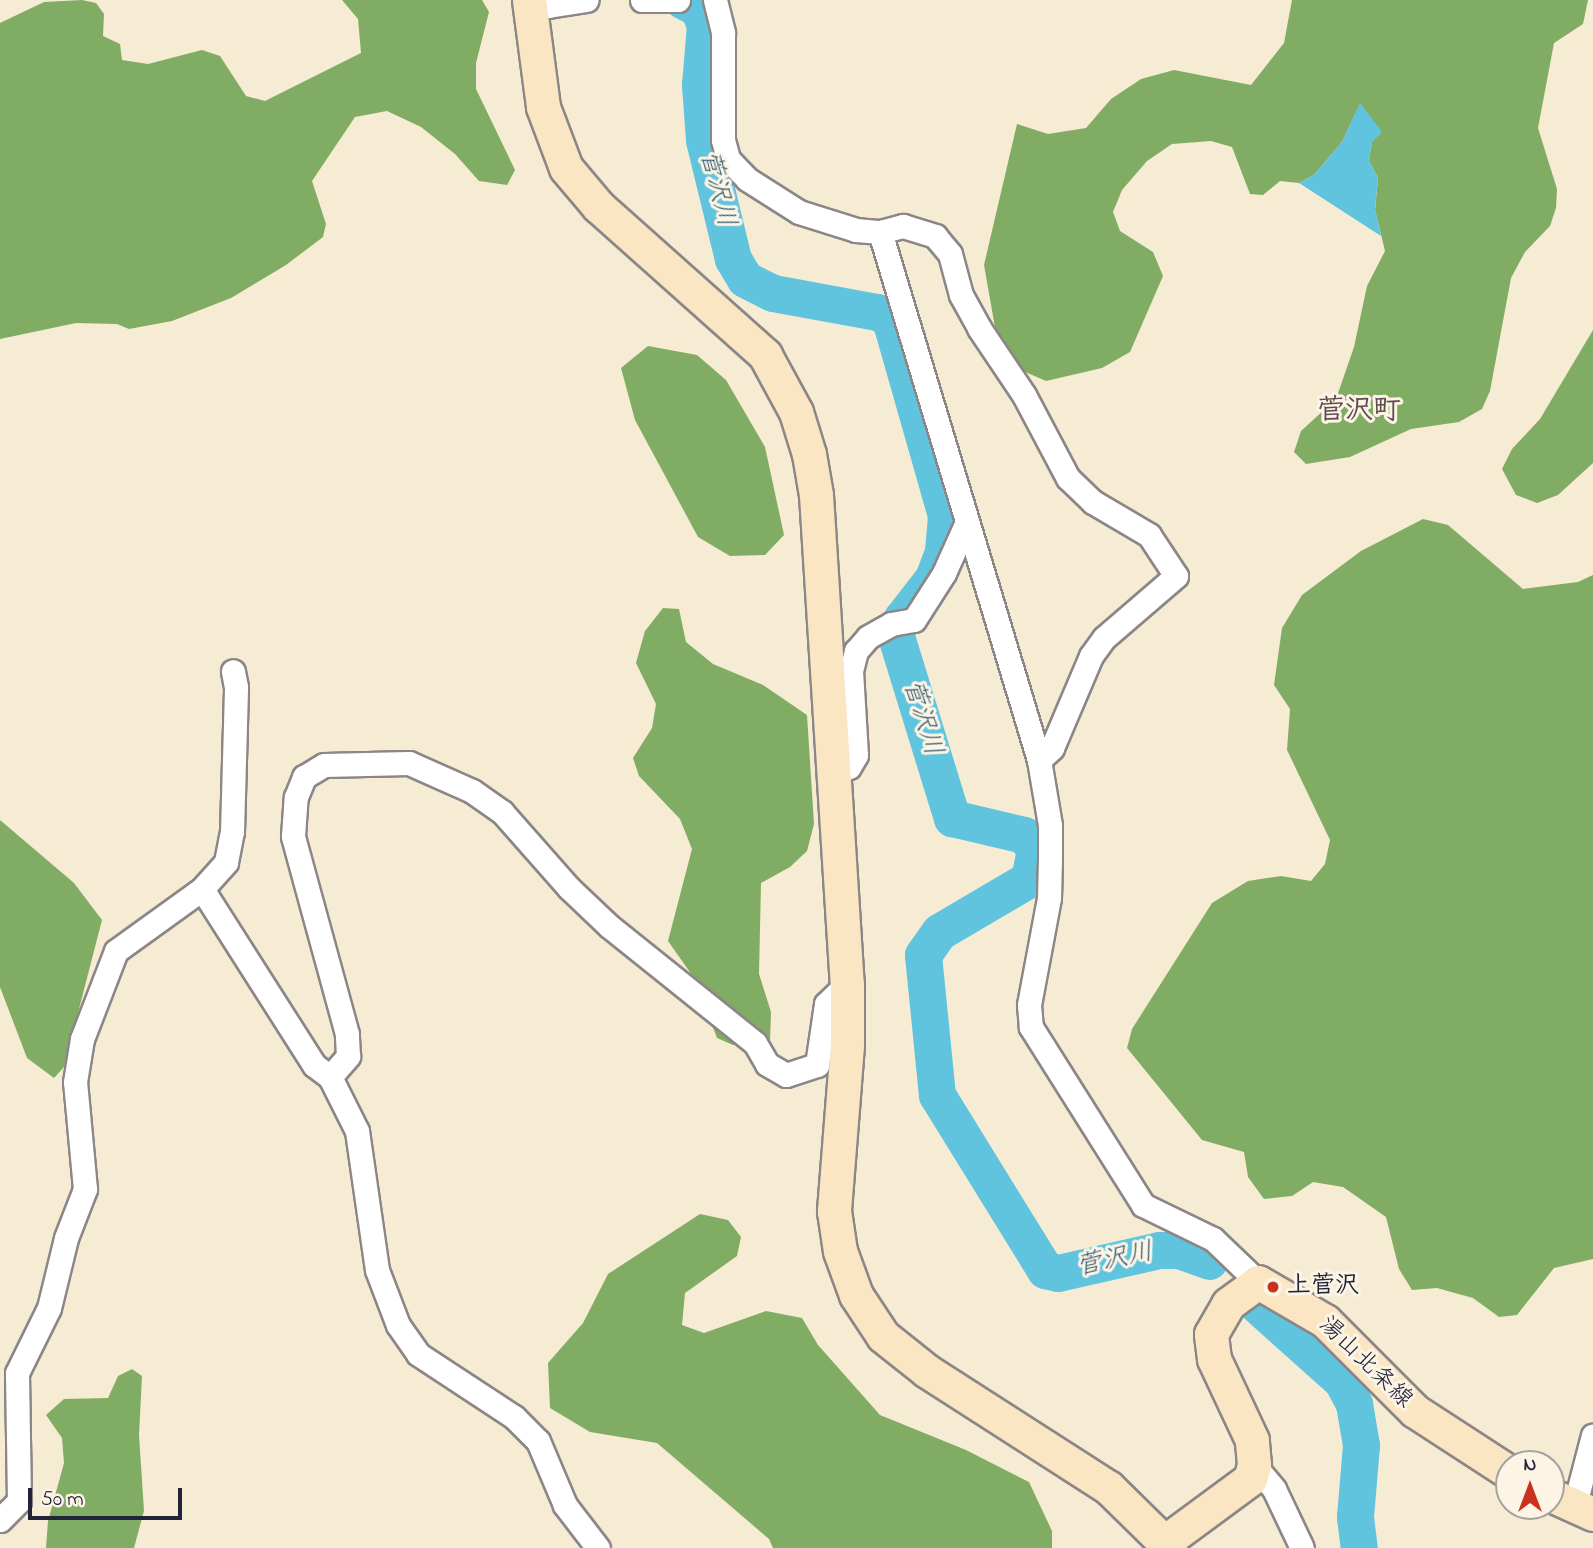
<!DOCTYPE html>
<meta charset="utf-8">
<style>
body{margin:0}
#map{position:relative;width:1593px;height:1548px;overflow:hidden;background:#f6ebd3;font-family:"Indie Flower","Klee One",sans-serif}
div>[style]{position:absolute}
.forest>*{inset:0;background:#81ac64}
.water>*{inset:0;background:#61c4df}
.river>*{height:37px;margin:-18.5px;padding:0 18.5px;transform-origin:18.5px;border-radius:18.5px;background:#61c4df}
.roads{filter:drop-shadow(2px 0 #8c8687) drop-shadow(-2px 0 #8c8687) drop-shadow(0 2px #8c8687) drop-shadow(0 -2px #8c8687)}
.street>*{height:23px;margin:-11.5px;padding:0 11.5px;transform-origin:11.5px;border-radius:11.5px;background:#fff}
.secondary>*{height:33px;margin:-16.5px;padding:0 16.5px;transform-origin:16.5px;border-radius:16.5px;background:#fbe6c3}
.dots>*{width:19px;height:19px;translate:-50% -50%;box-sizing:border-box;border:4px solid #fcf5e5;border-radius:50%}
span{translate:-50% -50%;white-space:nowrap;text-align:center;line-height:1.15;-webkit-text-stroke:6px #fcf5e5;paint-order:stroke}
.poi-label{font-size:24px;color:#22223b;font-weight:700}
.left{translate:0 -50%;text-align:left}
.street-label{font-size:24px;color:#22223b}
.water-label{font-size:26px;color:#385b74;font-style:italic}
.quarter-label{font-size:28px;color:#5f4c51;font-weight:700}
.north{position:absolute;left:1495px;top:1450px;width:70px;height:70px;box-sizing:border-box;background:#fcf5e5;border:2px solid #a5a1a1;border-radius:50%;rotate:0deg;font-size:19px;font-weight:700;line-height:28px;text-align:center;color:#22223b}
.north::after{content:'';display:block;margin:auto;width:24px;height:32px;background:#c8321e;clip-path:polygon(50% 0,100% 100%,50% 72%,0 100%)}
.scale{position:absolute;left:28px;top:1488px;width:154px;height:32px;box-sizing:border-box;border:4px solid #22223b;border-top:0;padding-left:9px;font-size:21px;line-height:24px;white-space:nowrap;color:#22223b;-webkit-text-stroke:5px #fcf5e5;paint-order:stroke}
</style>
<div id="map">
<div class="forest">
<i style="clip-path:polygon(82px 0,96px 3px,104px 14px,103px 36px,120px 44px,122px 60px,148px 64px,202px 50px,220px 56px,246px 96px,265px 101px,361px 53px,358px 19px,342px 0,482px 0,489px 12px,476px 63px,476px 89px,515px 170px,507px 185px,479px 181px,455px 154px,421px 127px,387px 111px,355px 117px,312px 181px,326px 224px,323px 237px,286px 265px,231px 298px,172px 321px,129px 329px,117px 324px,76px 323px,0 339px,0 23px,44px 2px)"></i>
<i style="clip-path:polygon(1292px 0,1588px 0,1583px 24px,1554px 43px,1538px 128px,1557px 189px,1556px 208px,1550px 226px,1525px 252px,1511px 278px,1490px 391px,1482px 409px,1459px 422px,1411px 429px,1350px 457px,1306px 464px,1294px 452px,1301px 431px,1336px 399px,1354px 347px,1367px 286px,1385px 251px,1375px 210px,1378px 178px,1369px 161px,1372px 142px,1360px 104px,1342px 142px,1314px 175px,1299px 183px,1280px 181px,1263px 195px,1250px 194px,1232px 147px,1211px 141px,1172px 144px,1147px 161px,1122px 190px,1113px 212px,1120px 231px,1153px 252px,1163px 276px,1130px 352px,1102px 368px,1046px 381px,1023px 371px,996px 333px,984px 265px,1017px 124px,1048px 134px,1086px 128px,1111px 99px,1141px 79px,1174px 70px,1251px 85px,1284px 43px)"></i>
<i style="clip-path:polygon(1593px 330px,1593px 463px,1558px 495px,1537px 503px,1516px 495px,1502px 469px,1512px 449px,1540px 419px)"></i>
<i style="clip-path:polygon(648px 346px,697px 355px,726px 380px,765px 447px,784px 535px,765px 555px,730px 556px,698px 537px,635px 420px,621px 368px)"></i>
<i style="clip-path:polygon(1423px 519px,1448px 525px,1523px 589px,1578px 582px,1593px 575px,1593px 1259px,1554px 1268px,1517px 1315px,1499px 1317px,1473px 1298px,1437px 1288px,1412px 1290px,1399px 1269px,1386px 1217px,1343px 1187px,1313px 1182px,1292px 1196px,1264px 1199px,1248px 1177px,1244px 1152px,1202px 1140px,1127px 1048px,1132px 1029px,1212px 903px,1248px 881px,1281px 876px,1311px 881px,1325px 864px,1330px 840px,1287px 750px,1290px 709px,1274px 685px,1282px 628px,1302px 595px,1361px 551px)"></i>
<i style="clip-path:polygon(663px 608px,679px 609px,686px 642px,713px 664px,763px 685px,807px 715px,814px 824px,807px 851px,790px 867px,761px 883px,759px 974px,771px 1012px,770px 1041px,733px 1045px,717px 1038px,694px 978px,668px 941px,692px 849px,680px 819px,639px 776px,633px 758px,652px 728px,656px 704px,636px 663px,645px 631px)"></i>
<i style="clip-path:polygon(0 820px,74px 883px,102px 920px,64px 1067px,54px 1078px,27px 1058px,0 987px)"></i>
<i style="clip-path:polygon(700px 1214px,728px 1220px,741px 1237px,737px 1256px,685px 1293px,682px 1325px,704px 1333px,766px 1311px,802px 1318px,818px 1345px,880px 1415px,966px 1450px,1029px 1482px,1052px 1531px,1052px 1548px,773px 1548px,769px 1539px,657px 1443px,590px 1432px,550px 1408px,548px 1363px,583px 1323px,608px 1274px)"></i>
<i style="clip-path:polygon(132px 1369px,142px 1376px,139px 1435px,144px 1511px,134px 1548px,46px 1548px,48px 1521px,64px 1463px,62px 1438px,46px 1415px,64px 1399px,108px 1398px,118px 1376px)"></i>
</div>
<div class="water">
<i style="clip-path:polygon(1360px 103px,1382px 132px,1372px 142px,1369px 161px,1378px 178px,1375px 209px,1381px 236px,1299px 183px,1314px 175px,1342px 142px)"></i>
</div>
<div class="river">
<i style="left:682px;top:0;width:18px;rotate:27deg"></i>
<i style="left:698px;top:8px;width:18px;rotate:68deg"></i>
<i style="left:705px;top:25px;width:60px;rotate:94.8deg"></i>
<i style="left:700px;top:85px;width:55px;rotate:85.8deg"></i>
<i style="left:704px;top:140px;width:122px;rotate:76.3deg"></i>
<i style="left:733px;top:259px;width:23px;rotate:59deg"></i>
<i style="left:745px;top:279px;width:31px;rotate:27deg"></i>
<i style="left:773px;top:293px;width:106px;rotate:10.4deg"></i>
<i style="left:877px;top:312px;width:12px;rotate:20deg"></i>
<i style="left:888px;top:316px;width:11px;rotate:68deg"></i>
<i style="left:892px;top:326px;width:198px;rotate:74.1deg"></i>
<i style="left:946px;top:516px;width:36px;rotate:95deg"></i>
<i style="left:943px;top:552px;width:28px;rotate:111deg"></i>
<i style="left:933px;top:578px;width:51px;rotate:127.8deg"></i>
<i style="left:902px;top:618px;width:17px;rotate:115deg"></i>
<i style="left:895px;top:633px;width:194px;rotate:72.9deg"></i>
<i style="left:952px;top:818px;width:74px;rotate:13.3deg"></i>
<i style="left:1024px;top:835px;width:18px;rotate:52deg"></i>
<i style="left:1035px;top:849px;width:31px;rotate:101deg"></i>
<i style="left:1029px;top:879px;width:104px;rotate:149.5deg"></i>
<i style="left:939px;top:932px;width:28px;rotate:125deg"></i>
<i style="left:923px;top:955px;width:141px;rotate:84.3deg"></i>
<i style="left:937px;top:1095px;width:206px;rotate:58.3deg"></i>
<i style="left:1045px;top:1270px;width:13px;rotate:13deg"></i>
<i style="left:1058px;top:1273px;width:104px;rotate:-12.8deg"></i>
<i style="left:1159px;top:1250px;width:20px"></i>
<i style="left:1179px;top:1250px;width:32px;rotate:20deg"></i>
<i style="left:1257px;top:1305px;width:114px;rotate:41.8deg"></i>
<i style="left:1342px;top:1381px;width:26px;rotate:62deg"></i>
<i style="left:1354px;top:1404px;width:42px;rotate:80.3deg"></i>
<i style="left:1361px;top:1445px;width:72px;rotate:94.8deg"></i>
<i style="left:1355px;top:1517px;width:31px;rotate:83deg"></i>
</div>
<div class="roads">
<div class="street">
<i style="left:526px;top:0;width:23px;rotate:15deg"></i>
<i style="left:548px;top:6px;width:39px;rotate:-9deg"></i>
<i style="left:642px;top:0;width:36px"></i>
<i style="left:715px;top:0;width:34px;rotate:76deg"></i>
<i style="left:723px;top:33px;width:107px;rotate:90deg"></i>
<i style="left:723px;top:140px;width:20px;rotate:75deg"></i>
<i style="left:728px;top:159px;width:28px;rotate:46deg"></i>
<i style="left:747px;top:179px;width:62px;rotate:32.4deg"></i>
<i style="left:799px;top:212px;width:60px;rotate:17.5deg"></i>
<i style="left:856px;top:230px;width:24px;rotate:5deg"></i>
<i style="left:880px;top:232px;width:24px;rotate:-15deg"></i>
<i style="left:903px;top:226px;width:34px;rotate:17deg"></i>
<i style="left:935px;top:236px;width:23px;rotate:50deg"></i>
<i style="left:950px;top:254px;width:42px;rotate:75deg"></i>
<i style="left:961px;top:295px;width:38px;rotate:61deg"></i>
<i style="left:979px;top:328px;width:81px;rotate:56.1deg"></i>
<i style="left:1024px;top:395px;width:94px;rotate:62.1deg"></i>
<i style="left:1068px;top:478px;width:35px;rotate:44deg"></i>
<i style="left:1093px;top:502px;width:65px;rotate:30.5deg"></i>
<i style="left:1149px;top:535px;width:49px;rotate:56.6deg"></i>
<i style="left:1176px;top:576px;width:95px;rotate:139.3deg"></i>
<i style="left:1104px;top:638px;width:22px;rotate:126deg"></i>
<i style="left:1091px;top:656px;width:100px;rotate:113deg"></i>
<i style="left:1052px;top:748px;width:18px;rotate:137deg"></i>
<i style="left:880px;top:232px;width:551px;rotate:73.24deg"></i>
<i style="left:1039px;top:760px;width:66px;rotate:80.4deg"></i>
<i style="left:1050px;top:825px;width:33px;rotate:90deg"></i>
<i style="left:1050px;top:858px;width:40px;rotate:91.4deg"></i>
<i style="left:1049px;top:898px;width:109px;rotate:100.6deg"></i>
<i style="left:1029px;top:1005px;width:22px;rotate:85deg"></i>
<i style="left:1031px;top:1027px;width:210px;rotate:57.8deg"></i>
<i style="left:1143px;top:1205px;width:78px;rotate:25.9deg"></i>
<i style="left:1213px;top:1239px;width:62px;rotate:43.7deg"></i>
<i style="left:833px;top:774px;width:17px;rotate:-24deg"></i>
<i style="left:849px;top:767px;width:14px;rotate:-60deg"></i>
<i style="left:856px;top:755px;width:84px;rotate:-93.4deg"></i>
<i style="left:851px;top:671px;width:21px;rotate:-76deg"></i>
<i style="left:856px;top:651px;width:18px;rotate:-49deg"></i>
<i style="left:868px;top:637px;width:26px;rotate:-29deg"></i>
<i style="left:891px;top:624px;width:23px;rotate:-10deg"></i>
<i style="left:914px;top:620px;width:56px;rotate:-57.4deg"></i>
<i style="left:944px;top:573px;width:54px;rotate:-65.8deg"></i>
<i style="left:202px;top:889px;width:209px;rotate:57.5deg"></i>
<i style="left:314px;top:1065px;width:20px;rotate:37deg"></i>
<i style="left:330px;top:1077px;width:60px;rotate:63.4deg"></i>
<i style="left:357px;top:1131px;width:140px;rotate:81.8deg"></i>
<i style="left:377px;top:1270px;width:59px;rotate:69.1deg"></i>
<i style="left:398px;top:1325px;width:35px;rotate:55deg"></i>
<i style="left:418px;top:1354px;width:115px;rotate:33.3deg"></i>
<i style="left:514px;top:1417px;width:34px;rotate:45deg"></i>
<i style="left:538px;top:1441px;width:69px;rotate:67.1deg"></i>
<i style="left:565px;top:1505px;width:54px;rotate:52.5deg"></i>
<i style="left:330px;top:1077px;width:28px;rotate:-49deg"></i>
<i style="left:348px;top:1056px;width:22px;rotate:-93deg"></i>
<i style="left:347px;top:1034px;width:205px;rotate:-105.3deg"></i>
<i style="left:293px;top:836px;width:39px;rotate:-86deg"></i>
<i style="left:296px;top:797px;width:22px;rotate:-68deg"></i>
<i style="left:304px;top:777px;width:23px;rotate:-31deg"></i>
<i style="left:324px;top:765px;width:85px;rotate:-1.3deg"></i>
<i style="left:409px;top:763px;width:69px;rotate:24deg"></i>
<i style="left:472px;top:791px;width:37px;rotate:35deg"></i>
<i style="left:502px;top:812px;width:101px;rotate:48.6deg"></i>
<i style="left:569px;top:888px;width:55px;rotate:43.5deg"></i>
<i style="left:609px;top:926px;width:187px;rotate:38.7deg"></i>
<i style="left:755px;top:1043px;width:24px;rotate:60deg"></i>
<i style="left:767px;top:1064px;width:22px;rotate:30deg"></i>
<i style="left:786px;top:1075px;width:33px;rotate:-18deg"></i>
<i style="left:817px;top:1065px;width:62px;rotate:-81.6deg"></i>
<i style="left:826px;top:1004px;width:29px;rotate:-44deg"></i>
<i style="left:1254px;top:1465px;width:31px;rotate:50deg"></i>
<i style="left:1274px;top:1489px;width:65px;rotate:64.6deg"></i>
<i style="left:1574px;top:1508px;width:75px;rotate:-75.4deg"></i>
<i style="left:0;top:1520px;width:27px;rotate:-45deg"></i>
<i style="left:19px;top:1501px;width:128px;rotate:-90.9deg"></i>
<i style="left:17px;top:1373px;width:72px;rotate:-63.8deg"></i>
<i style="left:49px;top:1308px;width:72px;rotate:-76.3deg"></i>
<i style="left:66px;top:1238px;width:53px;rotate:-68.8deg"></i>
<i style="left:85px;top:1189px;width:107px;rotate:-95.3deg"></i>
<i style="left:75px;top:1082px;width:44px;rotate:-80.8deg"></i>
<i style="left:82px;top:1039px;width:94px;rotate:-68.9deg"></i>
<i style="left:116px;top:951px;width:106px;rotate:-35.8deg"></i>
<i style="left:202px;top:889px;width:36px;rotate:-48deg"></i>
<i style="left:226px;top:862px;width:31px;rotate:-79deg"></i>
<i style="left:232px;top:832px;width:145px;rotate:-88.4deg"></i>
<i style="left:236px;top:687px;width:16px;rotate:-101deg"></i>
</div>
<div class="secondary">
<i style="left:529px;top:0;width:108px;rotate:82.5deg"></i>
<i style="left:543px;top:107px;width:65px;rotate:69.3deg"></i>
<i style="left:566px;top:168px;width:50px;rotate:49.9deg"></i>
<i style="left:598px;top:206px;width:224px;rotate:41.7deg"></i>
<i style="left:765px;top:355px;width:65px;rotate:61.5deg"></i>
<i style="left:796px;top:412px;width:44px;rotate:72.8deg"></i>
<i style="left:809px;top:454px;width:42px;rotate:80.3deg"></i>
<i style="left:816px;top:495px;width:490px;rotate:86.4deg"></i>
<i style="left:847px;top:984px;width:61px;rotate:90deg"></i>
<i style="left:847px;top:1045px;width:167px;rotate:94.5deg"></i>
<i style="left:834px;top:1211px;width:40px;rotate:81.5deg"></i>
<i style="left:840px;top:1251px;width:47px;rotate:70deg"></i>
<i style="left:856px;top:1295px;width:49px;rotate:56.6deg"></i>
<i style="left:883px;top:1336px;width:56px;rotate:38.5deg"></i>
<i style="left:927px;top:1371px;width:215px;rotate:32.7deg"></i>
<i style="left:1108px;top:1487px;width:87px;rotate:44.5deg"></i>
<i style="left:1551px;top:1495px;width:46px;rotate:24.3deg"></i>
<i style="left:1166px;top:1541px;width:104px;rotate:-36.4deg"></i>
<i style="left:1250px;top:1479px;width:15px;rotate:-74deg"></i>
<i style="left:1254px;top:1465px;width:25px;rotate:-95deg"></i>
<i style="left:1252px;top:1440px;width:89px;rotate:-115.1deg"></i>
<i style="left:1214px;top:1359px;width:25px;rotate:-97deg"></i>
<i style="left:1211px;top:1334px;width:34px;rotate:-60deg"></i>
<i style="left:1228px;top:1304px;width:37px;rotate:-36deg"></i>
<i style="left:1258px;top:1282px;width:78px;rotate:30.2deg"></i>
<i style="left:1325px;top:1321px;width:127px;rotate:45deg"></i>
<i style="left:1415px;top:1411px;width:112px;rotate:33deg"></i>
</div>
</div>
<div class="dots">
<i style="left:1273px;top:1287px;background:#c8321e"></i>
</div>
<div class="poi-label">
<span class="left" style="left:1287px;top:1287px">上菅沢</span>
</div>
<div class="street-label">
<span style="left:1365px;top:1363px;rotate:44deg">湯山北条線</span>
</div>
<div class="water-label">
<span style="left:716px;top:189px;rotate:76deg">菅沢川</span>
<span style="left:921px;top:718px;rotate:73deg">菅沢川</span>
<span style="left:1115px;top:1261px;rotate:-12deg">菅沢川</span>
</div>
<div class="quarter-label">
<span style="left:1359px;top:412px">菅沢町</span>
</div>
<div class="north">N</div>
<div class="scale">50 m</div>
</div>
